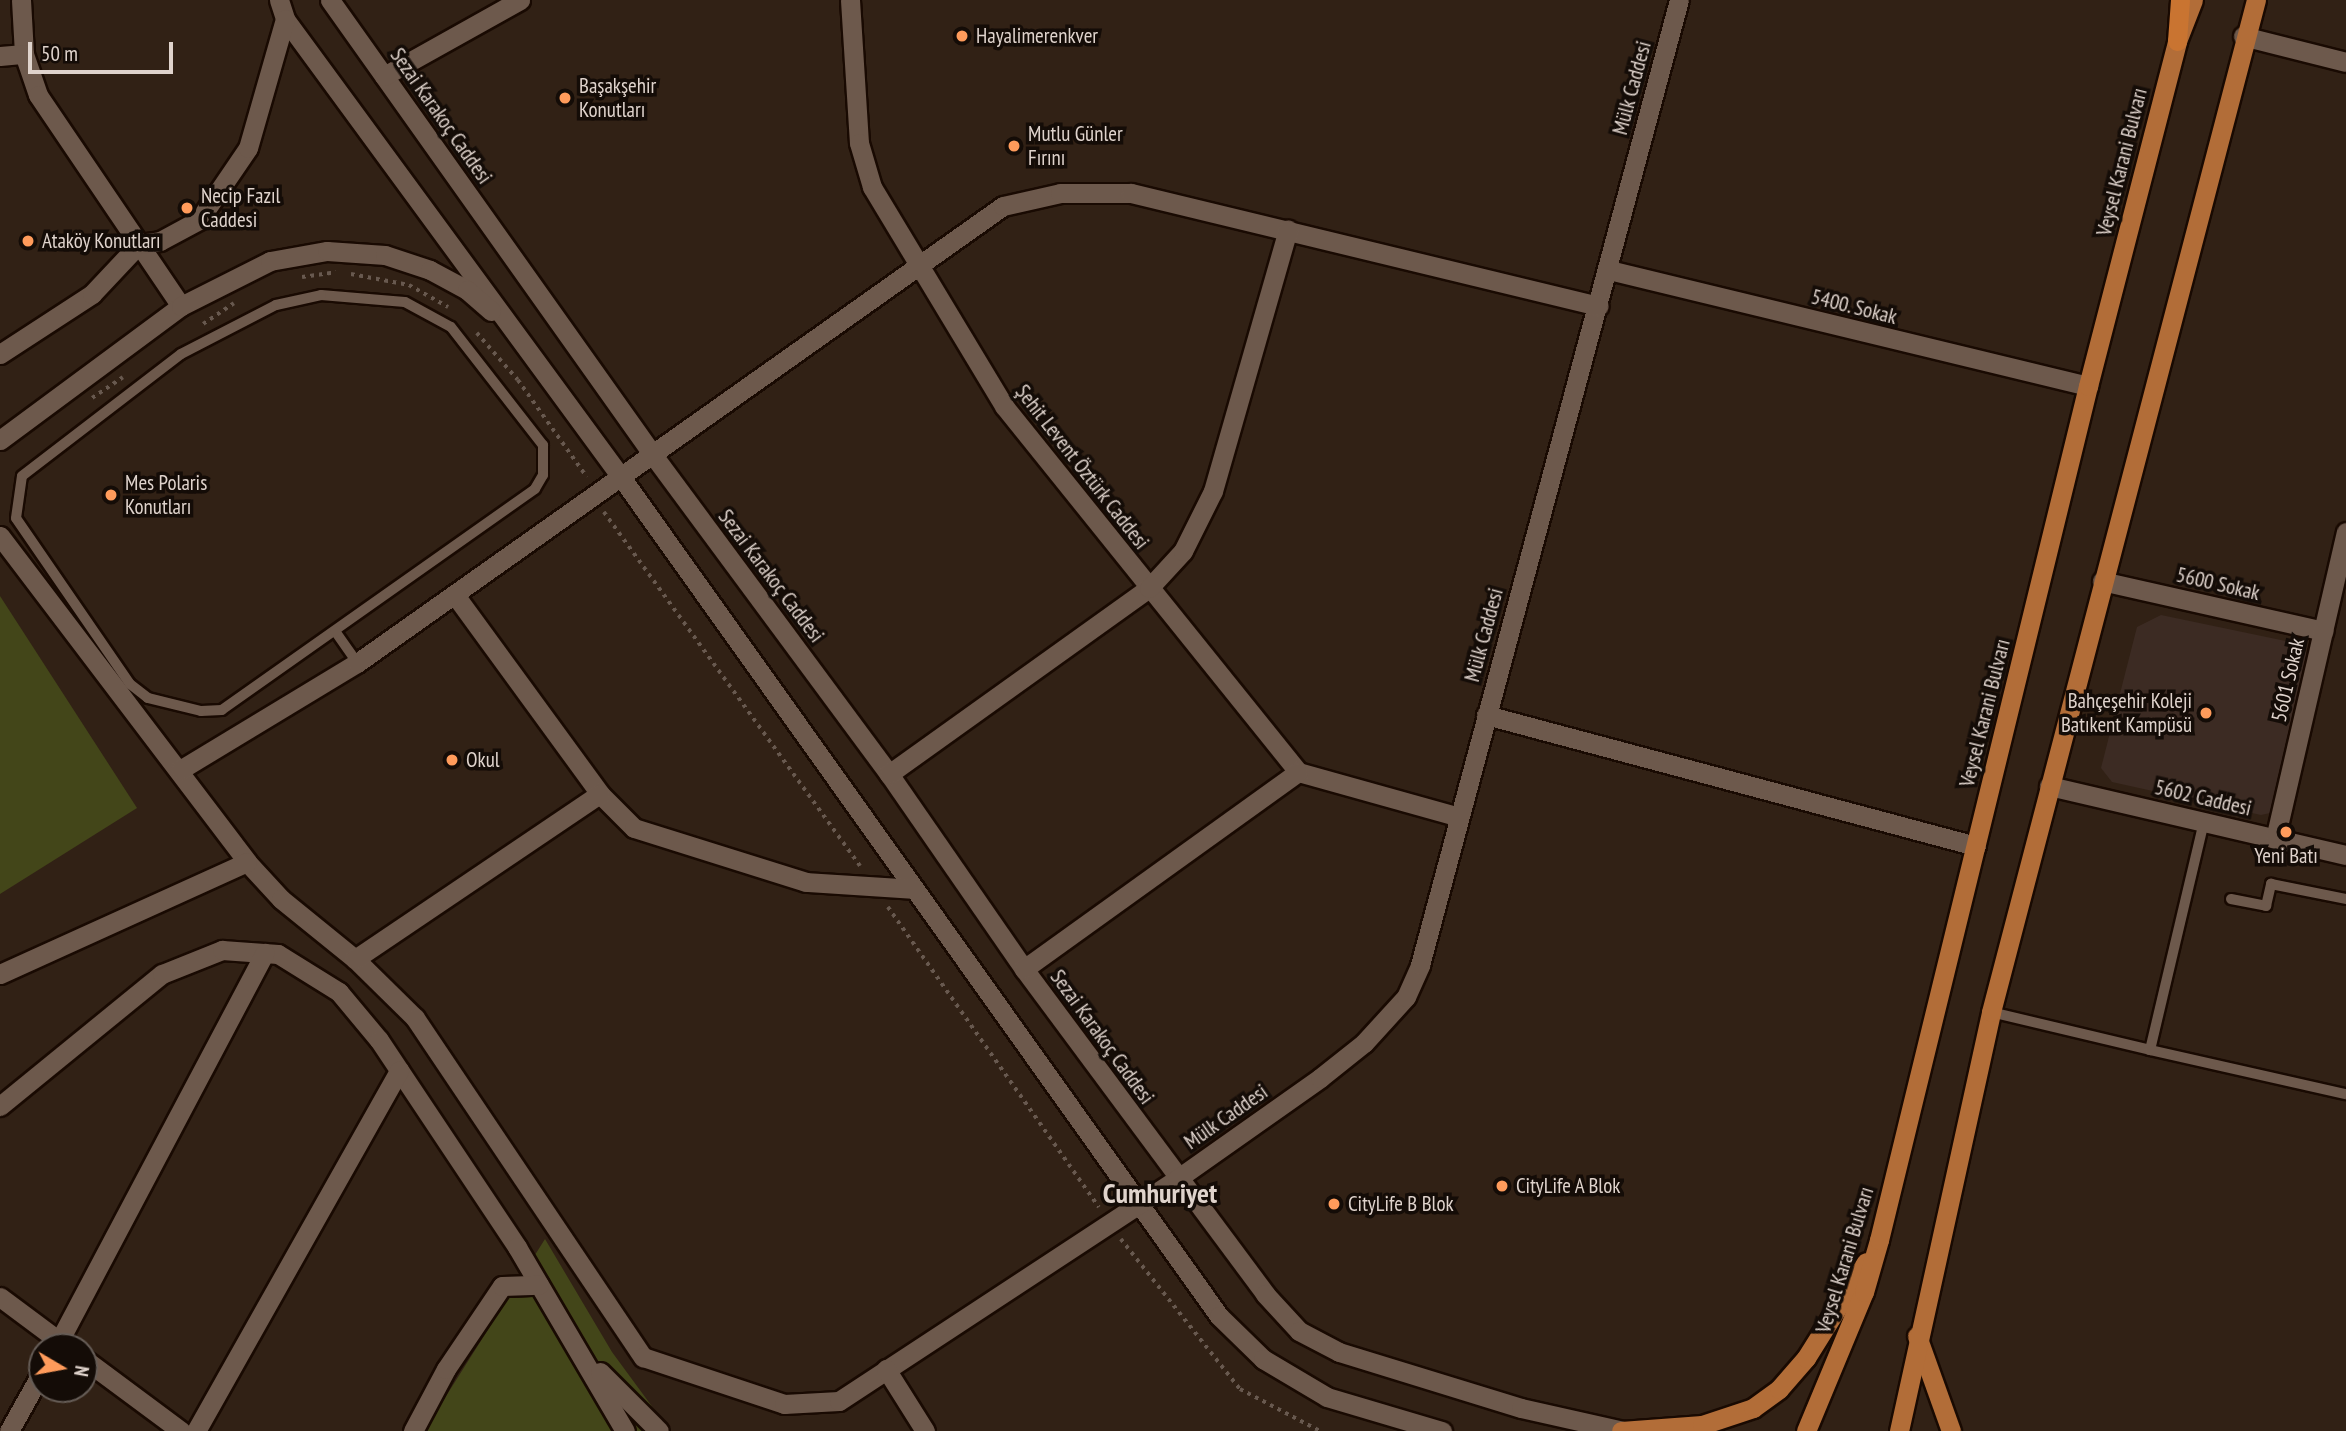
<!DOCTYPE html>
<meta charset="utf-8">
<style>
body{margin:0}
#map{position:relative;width:2346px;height:1431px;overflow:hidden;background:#312115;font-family:"PT Sans Narrow",sans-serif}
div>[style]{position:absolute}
.education>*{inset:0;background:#3c2b23}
.green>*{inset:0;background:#434619}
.path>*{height:3.5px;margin-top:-1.75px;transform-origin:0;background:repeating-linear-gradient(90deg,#68594f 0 3.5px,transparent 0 8.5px)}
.roads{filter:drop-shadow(2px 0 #190a02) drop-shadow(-2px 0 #190a02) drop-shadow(0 2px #190a02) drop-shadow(0 -2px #190a02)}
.service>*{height:10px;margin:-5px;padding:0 5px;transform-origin:5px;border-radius:5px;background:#6d594c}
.minor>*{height:19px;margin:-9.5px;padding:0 9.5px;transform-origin:9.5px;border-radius:9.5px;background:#6d594c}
.primary>*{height:19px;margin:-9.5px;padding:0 9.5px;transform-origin:9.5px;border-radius:9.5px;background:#b26d38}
.trunk>*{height:19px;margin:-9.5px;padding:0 9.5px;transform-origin:9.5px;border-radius:9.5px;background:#c97431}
.dots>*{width:19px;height:19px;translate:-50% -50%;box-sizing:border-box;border:4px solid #140c07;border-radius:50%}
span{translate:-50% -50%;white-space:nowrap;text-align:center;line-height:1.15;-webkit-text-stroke:7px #140c07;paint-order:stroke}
.poi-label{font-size:21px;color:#dfd3cc}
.left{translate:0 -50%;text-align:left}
.right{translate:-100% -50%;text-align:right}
.street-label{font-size:21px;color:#dfd3cc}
.district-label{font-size:28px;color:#dfd3cc;font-weight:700}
.north{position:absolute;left:28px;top:1333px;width:70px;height:70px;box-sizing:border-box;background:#140c07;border:2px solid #655c56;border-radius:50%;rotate:100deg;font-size:19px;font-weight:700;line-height:28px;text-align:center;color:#dfd3cc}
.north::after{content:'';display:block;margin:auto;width:24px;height:32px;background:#ff9b5b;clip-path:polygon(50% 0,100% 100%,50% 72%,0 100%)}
.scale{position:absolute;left:28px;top:42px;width:145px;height:32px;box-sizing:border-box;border:4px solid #dfd3cc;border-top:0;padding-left:9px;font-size:21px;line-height:24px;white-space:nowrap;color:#dfd3cc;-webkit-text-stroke:5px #140c07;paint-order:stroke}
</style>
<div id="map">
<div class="education">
<i style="clip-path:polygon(2161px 615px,2300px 644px,2309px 657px,2275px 812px,2261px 815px,2112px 782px,2101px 768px,2137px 627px)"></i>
</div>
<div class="green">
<i style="clip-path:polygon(0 596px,137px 808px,0 894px)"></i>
<i style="clip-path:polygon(545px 1239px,612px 1352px,670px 1431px,424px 1431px)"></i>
</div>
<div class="path">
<i style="left:351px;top:274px;width:59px;rotate:10.7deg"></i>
<i style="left:409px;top:285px;width:45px;rotate:29.4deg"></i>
<i style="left:302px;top:277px;width:34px;rotate:-8deg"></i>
<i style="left:203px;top:324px;width:37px;rotate:-34deg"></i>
<i style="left:477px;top:333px;width:62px;rotate:48.9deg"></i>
<i style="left:518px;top:380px;width:119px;rotate:54.6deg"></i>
<i style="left:92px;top:398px;width:37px;rotate:-34deg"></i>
<i style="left:604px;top:512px;width:437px;rotate:54.1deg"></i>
<i style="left:888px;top:907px;width:367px;rotate:54.9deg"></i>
<i style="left:1121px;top:1239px;width:191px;rotate:51.6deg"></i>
<i style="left:1240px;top:1389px;width:90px;rotate:27.7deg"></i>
</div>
<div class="roads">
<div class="service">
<i style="left:321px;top:295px;width:84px;rotate:4.8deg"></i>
<i style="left:405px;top:302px;width:52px;rotate:28.5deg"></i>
<i style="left:451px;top:327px;width:150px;rotate:52.1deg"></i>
<i style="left:543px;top:445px;width:30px;rotate:90deg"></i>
<i style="left:543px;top:475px;width:16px;rotate:120deg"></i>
<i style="left:535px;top:489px;width:383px;rotate:144.8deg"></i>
<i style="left:222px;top:710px;width:21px;rotate:177deg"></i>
<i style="left:201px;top:711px;width:55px;rotate:-166.2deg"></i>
<i style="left:148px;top:698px;width:23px;rotate:-142deg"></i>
<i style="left:130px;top:684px;width:201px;rotate:-124.5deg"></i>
<i style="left:16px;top:518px;width:42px;rotate:-81.9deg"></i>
<i style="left:22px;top:476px;width:200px;rotate:-37.5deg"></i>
<i style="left:181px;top:354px;width:107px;rotate:-27.3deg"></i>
<i style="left:276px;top:305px;width:46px;rotate:-12.5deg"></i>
<i style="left:335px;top:631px;width:39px;rotate:55deg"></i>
<i style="left:2231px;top:899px;width:36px;rotate:11deg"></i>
<i style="left:2266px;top:906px;width:23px;rotate:-77deg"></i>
<i style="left:2271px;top:884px;width:76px;rotate:11.3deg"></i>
<i style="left:1991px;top:1012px;width:163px;rotate:13.4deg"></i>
<i style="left:2150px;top:1050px;width:234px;rotate:-76.7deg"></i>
<i style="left:2150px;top:1050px;width:201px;rotate:12.7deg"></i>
</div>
<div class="minor">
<i style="left:21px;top:0;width:54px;rotate:86.8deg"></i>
<i style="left:24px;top:54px;width:43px;rotate:71.1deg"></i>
<i style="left:38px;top:95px;width:255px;rotate:55.9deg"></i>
<i style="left:279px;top:0;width:20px;rotate:72deg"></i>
<i style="left:285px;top:19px;width:568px;rotate:53.74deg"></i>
<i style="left:621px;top:477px;width:1030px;rotate:54.52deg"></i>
<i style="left:1219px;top:1316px;width:62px;rotate:44.3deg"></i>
<i style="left:1263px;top:1359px;width:74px;rotate:30.7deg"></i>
<i style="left:1327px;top:1397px;width:120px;rotate:16.5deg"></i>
<i style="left:330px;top:0;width:558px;rotate:54.63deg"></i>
<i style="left:653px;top:455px;width:397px;rotate:53.5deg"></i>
<i style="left:889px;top:774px;width:237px;rotate:55.3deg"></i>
<i style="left:1024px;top:969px;width:405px;rotate:53.4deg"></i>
<i style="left:1265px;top:1294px;width:50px;rotate:47.4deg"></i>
<i style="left:1299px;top:1331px;width:45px;rotate:27.7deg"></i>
<i style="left:1339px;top:1352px;width:190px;rotate:17.1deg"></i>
<i style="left:1521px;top:1408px;width:105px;rotate:12.7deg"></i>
<i style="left:850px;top:0;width:143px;rotate:86.4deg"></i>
<i style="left:859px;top:143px;width:46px;rotate:73.5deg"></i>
<i style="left:872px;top:187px;width:256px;rotate:58.9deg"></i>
<i style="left:1004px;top:406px;width:469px;rotate:51.2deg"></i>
<i style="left:1298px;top:772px;width:167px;rotate:15.6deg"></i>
<i style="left:2243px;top:36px;width:106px;rotate:14.2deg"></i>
<i style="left:0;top:56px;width:24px;rotate:-5deg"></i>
<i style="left:384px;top:76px;width:156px;rotate:-29.2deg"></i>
<i style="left:1609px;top:270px;width:493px;rotate:13.6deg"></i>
<i style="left:0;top:354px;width:110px;rotate:-33.1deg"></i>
<i style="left:92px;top:294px;width:69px;rotate:-46.8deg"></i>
<i style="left:139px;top:244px;width:21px;rotate:-8deg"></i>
<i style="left:160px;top:241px;width:44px;rotate:-28.3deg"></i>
<i style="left:199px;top:220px;width:87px;rotate:-55.8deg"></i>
<i style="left:248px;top:148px;width:134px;rotate:-74deg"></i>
<i style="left:0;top:440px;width:225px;rotate:-36.5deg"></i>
<i style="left:181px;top:306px;width:100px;rotate:-26.8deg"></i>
<i style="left:270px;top:261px;width:58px;rotate:-10deg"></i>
<i style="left:327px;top:251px;width:58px;rotate:3.9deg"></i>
<i style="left:385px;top:255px;width:47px;rotate:18.4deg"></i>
<i style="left:430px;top:270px;width:42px;rotate:28.4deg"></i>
<i style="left:467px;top:290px;width:32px;rotate:41deg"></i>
<i style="left:0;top:536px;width:409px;rotate:52.8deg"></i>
<i style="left:247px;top:862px;width:50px;rotate:47.4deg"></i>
<i style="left:281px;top:899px;width:95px;rotate:39deg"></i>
<i style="left:355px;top:959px;width:84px;rotate:44.5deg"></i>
<i style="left:415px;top:1018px;width:409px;rotate:56.1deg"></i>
<i style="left:643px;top:1357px;width:149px;rotate:18.4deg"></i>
<i style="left:784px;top:1404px;width:55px;rotate:-3.1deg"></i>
<i style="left:839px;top:1401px;width:404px;rotate:-33.3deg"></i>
<i style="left:1177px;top:1179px;width:175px;rotate:-35.2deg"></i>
<i style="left:1320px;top:1078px;width:56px;rotate:-38.5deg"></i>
<i style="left:1364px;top:1043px;width:62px;rotate:-47.6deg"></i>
<i style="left:1406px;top:997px;width:35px;rotate:-66deg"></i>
<i style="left:1420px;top:965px;width:999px;rotate:-74.98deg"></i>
<i style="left:2102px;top:581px;width:227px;rotate:12.7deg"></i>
<i style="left:455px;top:595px;width:246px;rotate:53.9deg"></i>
<i style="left:600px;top:794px;width:48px;rotate:45deg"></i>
<i style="left:634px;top:828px;width:180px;rotate:17.4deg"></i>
<i style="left:806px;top:882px;width:108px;rotate:3.7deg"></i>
<i style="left:1486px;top:715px;width:507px;rotate:14.97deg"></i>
<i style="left:180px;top:770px;width:207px;rotate:-31.2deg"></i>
<i style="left:357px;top:663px;width:791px;rotate:-35.28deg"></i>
<i style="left:1003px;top:206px;width:58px;rotate:-12.8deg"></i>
<i style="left:1060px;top:193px;width:71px"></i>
<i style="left:1131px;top:193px;width:481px;rotate:13.6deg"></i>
<i style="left:889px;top:774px;width:320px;rotate:-35.6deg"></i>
<i style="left:1149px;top:588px;width:50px;rotate:-47.4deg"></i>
<i style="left:1183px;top:551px;width:67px;rotate:-63.4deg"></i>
<i style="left:1213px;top:491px;width:272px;rotate:-74deg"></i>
<i style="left:2049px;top:786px;width:305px;rotate:13.1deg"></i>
<i style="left:2275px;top:839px;width:315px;rotate:-77deg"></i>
<i style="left:355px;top:959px;width:295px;rotate:-34deg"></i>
<i style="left:1024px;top:969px;width:337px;rotate:-35.7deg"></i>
<i style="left:0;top:974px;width:271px;rotate:-24.4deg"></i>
<i style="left:0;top:1106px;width:209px;rotate:-39.2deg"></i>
<i style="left:162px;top:974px;width:65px;rotate:-21.8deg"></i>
<i style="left:222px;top:950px;width:56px;rotate:4.1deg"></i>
<i style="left:278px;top:954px;width:72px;rotate:31.9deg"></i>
<i style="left:339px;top:992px;width:62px;rotate:50.2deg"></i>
<i style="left:379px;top:1040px;width:249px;rotate:56.3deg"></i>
<i style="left:517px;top:1247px;width:213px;rotate:59.6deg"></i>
<i style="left:0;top:1297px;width:84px;rotate:36.7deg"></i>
<i style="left:56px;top:1347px;width:446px;rotate:-62.1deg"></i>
<i style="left:84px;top:1359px;width:121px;rotate:36.6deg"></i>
<i style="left:886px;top:1369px;width:73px;rotate:57.8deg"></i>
<i style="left:600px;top:1372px;width:83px;rotate:45deg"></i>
<i style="left:9px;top:1431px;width:68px;rotate:-60.8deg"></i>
<i style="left:196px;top:1431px;width:414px;rotate:-60.6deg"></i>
<i style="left:413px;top:1431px;width:70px;rotate:-62deg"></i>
<i style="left:446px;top:1369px;width:100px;rotate:-56deg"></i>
<i style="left:502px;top:1286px;width:37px;rotate:-2deg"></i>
</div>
<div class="primary">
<i style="left:1917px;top:1336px;width:101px;rotate:70.3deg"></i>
<i style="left:1621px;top:1431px;width:81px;rotate:-4.2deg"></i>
<i style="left:1702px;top:1425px;width:54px;rotate:-18.4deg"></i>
<i style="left:1753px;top:1408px;width:32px;rotate:-36deg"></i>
<i style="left:1779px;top:1389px;width:41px;rotate:-48.9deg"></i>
<i style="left:1806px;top:1358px;width:113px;rotate:-58deg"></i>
<i style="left:1806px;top:1431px;width:151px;rotate:-67.4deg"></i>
<i style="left:1864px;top:1292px;width:54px;rotate:-73.9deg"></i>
<i style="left:1879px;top:1240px;width:879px;rotate:-76.25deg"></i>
<i style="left:2088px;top:386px;width:356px;rotate:-75.5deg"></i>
<i style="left:2177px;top:41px;width:44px;rotate:-68.7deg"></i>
<i style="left:1899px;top:1431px;width:429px;rotate:-77.6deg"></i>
<i style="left:1991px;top:1012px;width:1046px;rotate:-75.33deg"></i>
</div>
<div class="trunk">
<i style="left:2177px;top:41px;width:41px;rotate:-85.8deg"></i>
</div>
</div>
<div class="dots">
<i style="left:962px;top:36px;background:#ff9b5b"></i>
<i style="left:565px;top:98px;background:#ff9b5b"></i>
<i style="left:1014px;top:146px;background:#ff9b5b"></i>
<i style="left:187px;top:208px;background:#ff9b5b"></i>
<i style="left:28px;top:241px;background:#ff9b5b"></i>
<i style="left:111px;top:495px;background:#ff9b5b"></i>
<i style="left:2206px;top:713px;background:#ff9b5b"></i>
<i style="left:452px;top:760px;background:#ff9b5b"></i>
<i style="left:2286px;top:832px;background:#ff9b5b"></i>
<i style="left:1502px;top:1186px;background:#ff9b5b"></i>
<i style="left:1334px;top:1204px;background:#ff9b5b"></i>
</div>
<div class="poi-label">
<span class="left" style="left:976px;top:36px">Hayalimerenkver</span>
<span class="left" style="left:579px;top:98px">Başakşehir<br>Konutları</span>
<span class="left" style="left:1028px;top:146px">Mutlu Günler<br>Fırını</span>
<span class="left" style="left:201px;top:208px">Necip Fazıl<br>Caddesi</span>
<span class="left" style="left:42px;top:241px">Ataköy Konutları</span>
<span class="left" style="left:125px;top:495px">Mes Polaris<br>Konutları</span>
<span class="right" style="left:2192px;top:713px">Bahçeşehir Koleji<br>Batıkent Kampüsü</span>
<span class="left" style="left:466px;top:760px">Okul</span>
<span style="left:2286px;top:856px">Yeni Batı</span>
<span class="left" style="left:1516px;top:1186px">CityLife A Blok</span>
<span class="left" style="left:1348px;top:1204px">CityLife B Blok</span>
</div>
<div class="street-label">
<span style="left:1632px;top:88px;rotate:-75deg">Mülk Caddesi</span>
<span style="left:441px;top:116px;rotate:55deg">Sezai Karakoç Caddesi</span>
<span style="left:2122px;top:162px;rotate:-76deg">Veysel Karani Bulvarı</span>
<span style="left:1854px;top:307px;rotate:14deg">5400. Sokak</span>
<span style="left:1082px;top:467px;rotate:52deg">Şehit Levent Öztürk Caddesi</span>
<span style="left:771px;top:576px;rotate:53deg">Sezai Karakoç Caddesi</span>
<span style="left:2218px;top:584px;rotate:13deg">5600 Sokak</span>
<span style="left:1484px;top:635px;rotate:-75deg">Mülk Caddesi</span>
<span style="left:2288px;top:680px;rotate:-77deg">5601 Sokak</span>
<span style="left:1985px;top:713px;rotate:-76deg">Veysel Karani Bulvarı</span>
<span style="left:2203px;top:798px;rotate:13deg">5602 Caddesi</span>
<span style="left:1102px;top:1037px;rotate:54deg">Sezai Karakoç Caddesi</span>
<span style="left:1226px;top:1117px;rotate:-35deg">Mülk Caddesi</span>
<span style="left:1845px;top:1260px;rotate:-73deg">Veysel Karani Bulvarı</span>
</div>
<div class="district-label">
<span style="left:1160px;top:1193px">Cumhuriyet</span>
</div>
<div class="north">N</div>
<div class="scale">50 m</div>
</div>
